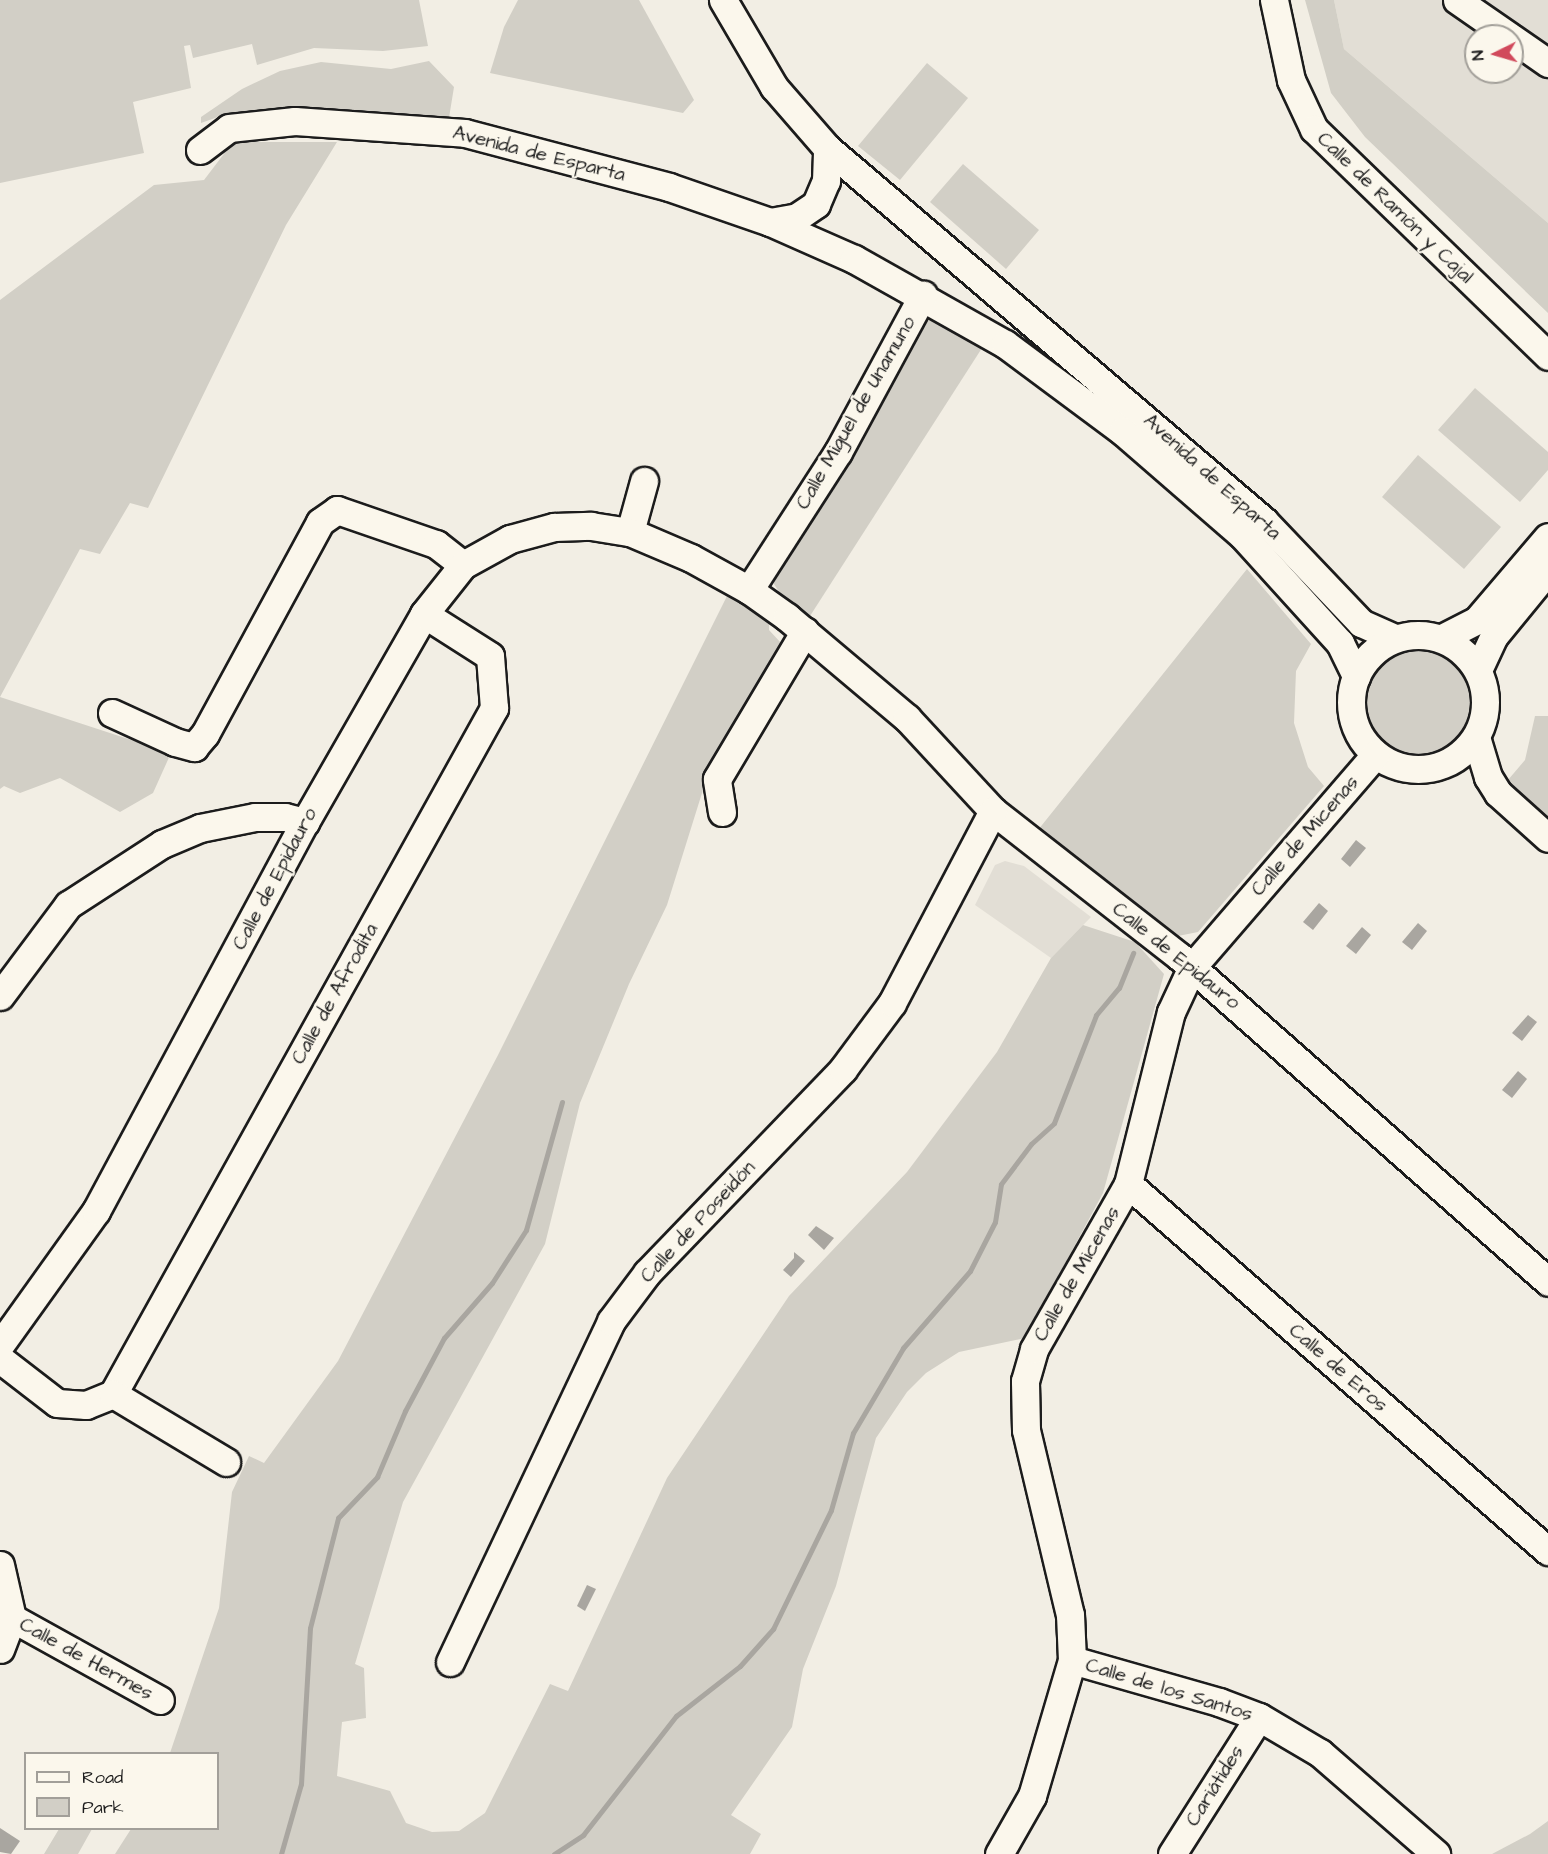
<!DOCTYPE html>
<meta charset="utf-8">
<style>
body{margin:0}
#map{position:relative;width:1548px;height:1854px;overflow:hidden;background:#f2eee4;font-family:"Architects Daughter",sans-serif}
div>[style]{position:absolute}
.built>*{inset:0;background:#e2ded5}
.green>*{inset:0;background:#d2cfc6}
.round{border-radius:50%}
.water>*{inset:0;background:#a9a6a0}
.stream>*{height:5px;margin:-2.5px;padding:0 2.5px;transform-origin:2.5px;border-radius:2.5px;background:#a9a6a0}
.roads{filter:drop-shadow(2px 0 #1c1c1c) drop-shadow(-2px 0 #1c1c1c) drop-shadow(0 2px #1c1c1c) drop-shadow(0 -2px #1c1c1c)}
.minor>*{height:27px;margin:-13.5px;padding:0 13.5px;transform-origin:13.5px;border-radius:13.5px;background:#fbf7ec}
.minor>.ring{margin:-13.5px;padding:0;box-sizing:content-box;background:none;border:27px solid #fbf7ec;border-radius:50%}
span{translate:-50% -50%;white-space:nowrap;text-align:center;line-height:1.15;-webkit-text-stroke:4.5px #fbf7ec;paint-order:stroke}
.street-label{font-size:20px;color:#1c1c1c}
.legend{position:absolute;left:24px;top:1752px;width:195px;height:78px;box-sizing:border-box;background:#fbf7ec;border:2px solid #a29f99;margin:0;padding:8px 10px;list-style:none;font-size:18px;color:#1c1c1c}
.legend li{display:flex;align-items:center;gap:12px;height:30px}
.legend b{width:30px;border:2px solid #a29f99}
.north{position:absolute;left:1464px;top:24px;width:60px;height:60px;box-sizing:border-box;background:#fbf7ec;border:2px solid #a29f99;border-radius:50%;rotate:265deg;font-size:16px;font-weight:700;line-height:24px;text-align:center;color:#1c1c1c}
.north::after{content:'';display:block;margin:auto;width:21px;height:27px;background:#d1495b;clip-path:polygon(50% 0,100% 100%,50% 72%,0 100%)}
</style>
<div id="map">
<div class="built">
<i style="clip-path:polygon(evenodd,1334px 0,1548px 0,1548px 223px,1344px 49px,1334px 0,1476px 36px,1512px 36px,1512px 72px,1476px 72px,1476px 36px)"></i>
<i style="clip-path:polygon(1005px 861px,1024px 866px,1091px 917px,1051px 958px,975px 905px,995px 865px)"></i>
</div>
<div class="green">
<i style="clip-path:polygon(0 0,419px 0,428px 46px,383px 51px,314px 48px,257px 65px,252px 44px,193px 58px,190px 45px,184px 46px,191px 88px,133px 102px,144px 153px,0 183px)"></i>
<i style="clip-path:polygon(518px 0,639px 0,694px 100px,683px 113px,490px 73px,504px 27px)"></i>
<i style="clip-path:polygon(1305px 0,1334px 0,1344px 49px,1548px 223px,1548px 313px,1365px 137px,1331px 93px)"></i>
<i style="clip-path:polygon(429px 61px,454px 87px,448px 124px,349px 111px,290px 108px,229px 113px,201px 123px,201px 117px,242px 89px,280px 71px,321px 62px,391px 69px)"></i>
<i style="clip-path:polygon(927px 63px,968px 98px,900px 180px,858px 146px)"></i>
<i style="clip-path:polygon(233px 142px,337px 142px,286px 225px,148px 508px,130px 503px,100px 554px,80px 549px,0 697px,171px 753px,153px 793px,120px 812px,60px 778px,20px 793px,4px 786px,0 789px,0 300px,154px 185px,204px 180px)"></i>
<i style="clip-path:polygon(963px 164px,1039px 230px,1006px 269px,930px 202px)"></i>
<i style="clip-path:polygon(930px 320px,982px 348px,810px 616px,779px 592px,774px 584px,776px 571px,922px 324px)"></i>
<i style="clip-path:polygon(1475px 388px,1548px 452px,1548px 470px,1520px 502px,1438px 430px)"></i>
<i style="clip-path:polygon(1418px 455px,1501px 527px,1464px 569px,1382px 497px)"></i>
<i style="clip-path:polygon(1247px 569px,1311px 644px,1296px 671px,1294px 723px,1308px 767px,1324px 786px,1198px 932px,1178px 936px,1038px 830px)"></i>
<i style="clip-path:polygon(728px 594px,769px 623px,769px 630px,781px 643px,712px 761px,667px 905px,629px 984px,580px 1103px,545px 1244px,403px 1502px,355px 1664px,364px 1668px,366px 1718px,342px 1722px,337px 1776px,390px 1791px,406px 1823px,432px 1832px,459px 1831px,485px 1813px,550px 1684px,568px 1691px,667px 1478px,789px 1296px,907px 1172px,997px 1052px,1051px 958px,1083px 925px,1135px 942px,1164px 974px,1103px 1193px,1025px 1338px,959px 1352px,926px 1373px,907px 1392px,876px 1438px,836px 1586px,803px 1669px,792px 1727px,731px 1815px,761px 1834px,750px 1854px,115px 1854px,131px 1829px,218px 1828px,218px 1754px,170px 1753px,219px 1608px,232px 1492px,249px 1456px,264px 1463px,338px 1361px,498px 1055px)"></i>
<i class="round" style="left:1366px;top:647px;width:108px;height:108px"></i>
<i style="clip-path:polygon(1535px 716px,1548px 716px,1548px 819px,1508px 780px,1525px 760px)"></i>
<i style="clip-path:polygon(1548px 1821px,1548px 1854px,1492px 1854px,1530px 1834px)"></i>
<i style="clip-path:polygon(59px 1829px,59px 1828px,92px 1829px,78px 1854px,44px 1854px)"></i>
</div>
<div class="water">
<i style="clip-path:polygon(1356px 840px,1366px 848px,1350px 867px,1341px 859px)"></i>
<i style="clip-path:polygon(1319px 903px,1328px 911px,1313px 930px,1303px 922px)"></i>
<i style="clip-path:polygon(1418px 923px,1427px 931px,1412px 950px,1402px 942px)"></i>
<i style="clip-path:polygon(1362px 927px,1371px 935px,1356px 954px,1346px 946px)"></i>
<i style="clip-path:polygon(1528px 1015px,1537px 1022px,1522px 1041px,1512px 1033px)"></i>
<i style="clip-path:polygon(1518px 1071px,1527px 1079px,1512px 1098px,1502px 1090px)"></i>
<i style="clip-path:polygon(816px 1226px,834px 1238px,824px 1250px,808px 1235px)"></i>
<i style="clip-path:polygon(794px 1252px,805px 1261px,791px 1277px,783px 1270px,794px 1258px)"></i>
<i style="clip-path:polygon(587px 1585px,596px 1589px,585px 1611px,577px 1606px)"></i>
<i style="clip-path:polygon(0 1828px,20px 1841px,11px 1854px,0 1852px)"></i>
</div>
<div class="stream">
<i style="left:281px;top:1854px;width:73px;rotate:-74.1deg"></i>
<i style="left:301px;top:1784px;width:156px;rotate:-86.7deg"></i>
<i style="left:310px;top:1628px;width:114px;rotate:-75.7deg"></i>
<i style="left:338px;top:1518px;width:57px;rotate:-46.4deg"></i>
<i style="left:377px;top:1477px;width:72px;rotate:-67deg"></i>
<i style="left:405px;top:1411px;width:83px;rotate:-61.9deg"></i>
<i style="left:444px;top:1338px;width:73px;rotate:-48.9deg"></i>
<i style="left:492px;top:1283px;width:63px;rotate:-57.3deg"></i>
<i style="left:526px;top:1230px;width:133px;rotate:-74.3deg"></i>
<i style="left:554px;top:1854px;width:35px;rotate:-33deg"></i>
<i style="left:583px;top:1835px;width:151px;rotate:-52deg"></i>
<i style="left:676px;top:1716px;width:81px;rotate:-38deg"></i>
<i style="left:740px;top:1666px;width:50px;rotate:-48.3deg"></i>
<i style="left:773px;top:1629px;width:132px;rotate:-64deg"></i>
<i style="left:831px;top:1510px;width:80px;rotate:-74.1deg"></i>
<i style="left:853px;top:1433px;width:99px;rotate:-59.5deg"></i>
<i style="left:903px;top:1348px;width:102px;rotate:-49deg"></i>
<i style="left:970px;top:1271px;width:55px;rotate:-63deg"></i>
<i style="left:995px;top:1222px;width:38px;rotate:-81deg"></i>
<i style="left:1001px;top:1184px;width:50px;rotate:-53.1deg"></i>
<i style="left:1031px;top:1144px;width:31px;rotate:-42deg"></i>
<i style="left:1054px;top:1123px;width:116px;rotate:-68.7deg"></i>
<i style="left:1096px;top:1015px;width:35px;rotate:-50deg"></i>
<i style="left:1119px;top:988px;width:38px;rotate:-68deg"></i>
</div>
<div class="roads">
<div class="minor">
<i style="left:723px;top:0;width:101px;rotate:59.6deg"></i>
<i style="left:774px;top:87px;width:81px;rotate:49deg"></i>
<i style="left:827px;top:148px;width:575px;rotate:40.48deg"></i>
<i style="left:1264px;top:521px;width:141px;rotate:46.4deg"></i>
<i style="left:1361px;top:623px;width:37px;rotate:24deg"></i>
<i style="left:1274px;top:0;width:82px;rotate:78deg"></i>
<i style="left:1291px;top:80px;width:54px;rotate:64.9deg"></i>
<i style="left:1314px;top:129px;width:326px;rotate:44.1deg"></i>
<i style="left:1457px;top:0;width:63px;rotate:34.7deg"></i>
<i style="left:1512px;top:38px;width:44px;rotate:34.8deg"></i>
<i style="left:200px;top:150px;width:36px;rotate:-37deg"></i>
<i style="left:229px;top:128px;width:66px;rotate:-6.1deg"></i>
<i style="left:295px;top:121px;width:170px;rotate:4deg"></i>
<i style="left:465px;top:133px;width:211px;rotate:14.8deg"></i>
<i style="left:669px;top:187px;width:107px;rotate:19.1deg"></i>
<i style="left:770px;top:222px;width:92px;rotate:23.8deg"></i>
<i style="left:854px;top:259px;width:173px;rotate:29.4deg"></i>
<i style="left:1005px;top:344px;width:146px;rotate:36.6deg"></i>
<i style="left:1122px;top:431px;width:159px;rotate:40.9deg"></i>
<i style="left:1242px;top:535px;width:146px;rotate:47.8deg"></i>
<i style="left:1340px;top:643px;width:37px;rotate:64deg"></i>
<i style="left:770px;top:222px;width:27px;rotate:-10deg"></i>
<i style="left:797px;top:217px;width:23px;rotate:-34deg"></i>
<i style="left:816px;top:204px;width:25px;rotate:-67deg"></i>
<i style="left:826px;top:181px;width:33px;rotate:-88deg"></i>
<i style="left:630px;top:532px;width:53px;rotate:-74.6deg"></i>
<i style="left:749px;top:590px;width:164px;rotate:-57.2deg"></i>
<i style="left:838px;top:452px;width:179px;rotate:-61.6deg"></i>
<i class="ring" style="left:1351px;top:635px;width:107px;height:107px"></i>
<i style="left:1442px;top:638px;width:39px;rotate:-27deg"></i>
<i style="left:1477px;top:620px;width:109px;rotate:-49.5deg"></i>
<i style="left:1478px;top:670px;width:38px;rotate:-65deg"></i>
<i style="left:1494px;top:636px;width:85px;rotate:-50.7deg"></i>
<i style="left:112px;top:713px;width:69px;rotate:24.7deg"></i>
<i style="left:175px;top:742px;width:20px;rotate:15deg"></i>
<i style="left:194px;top:747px;width:17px;rotate:-50deg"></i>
<i style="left:205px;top:734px;width:241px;rotate:-61.5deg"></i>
<i style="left:320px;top:522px;width:21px;rotate:-35deg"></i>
<i style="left:337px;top:510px;width:105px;rotate:19deg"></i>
<i style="left:436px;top:544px;width:34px;rotate:38deg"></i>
<i style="left:1476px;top:737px;width:42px;rotate:73.3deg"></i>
<i style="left:1488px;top:777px;width:19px;rotate:58deg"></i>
<i style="left:1498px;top:793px;width:67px;rotate:42deg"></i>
<i style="left:722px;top:812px;width:33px;rotate:-99deg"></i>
<i style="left:717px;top:779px;width:172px;rotate:-59.3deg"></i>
<i style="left:0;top:996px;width:114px;rotate:-53.2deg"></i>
<i style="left:68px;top:905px;width:112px;rotate:-33deg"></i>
<i style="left:162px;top:844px;width:41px;rotate:-22.8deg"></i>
<i style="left:200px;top:828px;width:56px;rotate:-11.3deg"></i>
<i style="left:255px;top:817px;width:30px"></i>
<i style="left:285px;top:817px;width:21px;rotate:14deg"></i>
<i style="left:1128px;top:1184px;width:558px;rotate:41.15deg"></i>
<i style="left:0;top:1345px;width:165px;rotate:-54.4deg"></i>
<i style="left:96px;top:1211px;width:442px;rotate:-61.8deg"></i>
<i style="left:305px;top:822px;width:240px;rotate:-60.2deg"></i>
<i style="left:424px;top:614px;width:63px;rotate:-51.5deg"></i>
<i style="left:463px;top:565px;width:54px;rotate:-29deg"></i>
<i style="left:510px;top:539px;width:46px;rotate:-15.3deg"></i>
<i style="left:554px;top:527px;width:37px;rotate:-2deg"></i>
<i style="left:591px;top:526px;width:39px;rotate:9deg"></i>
<i style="left:630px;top:532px;width:66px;rotate:23.1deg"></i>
<i style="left:691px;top:558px;width:66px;rotate:28.9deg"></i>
<i style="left:749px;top:590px;width:47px;rotate:35.4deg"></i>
<i style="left:787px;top:617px;width:157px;rotate:40.1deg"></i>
<i style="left:907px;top:718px;width:127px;rotate:47.2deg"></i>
<i style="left:993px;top:811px;width:237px;rotate:38deg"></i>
<i style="left:1180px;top:957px;width:491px;rotate:41.4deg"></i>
<i style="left:0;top:1359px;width:72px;rotate:37.7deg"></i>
<i style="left:57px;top:1403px;width:29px;rotate:4deg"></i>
<i style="left:86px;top:1405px;width:29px;rotate:-22deg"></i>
<i style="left:113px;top:1394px;width:785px;rotate:-60.95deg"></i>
<i style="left:494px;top:708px;width:52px;rotate:-94.4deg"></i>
<i style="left:490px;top:656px;width:78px;rotate:-147.5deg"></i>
<i style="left:113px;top:1394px;width:132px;rotate:31deg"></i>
<i style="left:0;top:1565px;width:54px;rotate:77.2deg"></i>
<i style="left:12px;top:1618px;width:33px;rotate:111deg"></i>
<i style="left:12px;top:1618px;width:169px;rotate:29deg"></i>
<i style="left:1072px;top:1660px;width:153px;rotate:15.9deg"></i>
<i style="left:1219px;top:1702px;width:43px;rotate:20.6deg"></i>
<i style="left:1259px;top:1717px;width:71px;rotate:30.5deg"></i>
<i style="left:1320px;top:1753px;width:154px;rotate:41deg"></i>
<i style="left:450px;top:1662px;width:377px;rotate:-64.7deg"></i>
<i style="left:611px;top:1321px;width:60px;rotate:-53.1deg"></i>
<i style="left:647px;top:1273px;width:283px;rotate:-46.1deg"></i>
<i style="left:843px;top:1069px;width:82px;rotate:-53.4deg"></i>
<i style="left:892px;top:1003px;width:217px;rotate:-62.3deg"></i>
<i style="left:999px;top:1854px;width:67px;rotate:-60.4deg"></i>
<i style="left:1032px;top:1796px;width:142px;rotate:-73.6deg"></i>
<i style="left:1072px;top:1660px;width:45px;rotate:-92.5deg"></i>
<i style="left:1070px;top:1615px;width:190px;rotate:-103.4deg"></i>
<i style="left:1026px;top:1430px;width:49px;rotate:-91.2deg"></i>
<i style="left:1025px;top:1381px;width:33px;rotate:-74deg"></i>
<i style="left:1034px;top:1349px;width:190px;rotate:-60.3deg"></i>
<i style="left:1128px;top:1184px;width:177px;rotate:-76deg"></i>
<i style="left:1171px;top:1012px;width:50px;rotate:-65deg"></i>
<i style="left:1192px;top:967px;width:281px;rotate:-49.2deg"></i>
<i style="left:1172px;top:1854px;width:162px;rotate:-57.6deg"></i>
</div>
</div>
<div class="street-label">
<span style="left:539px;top:154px;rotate:14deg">Avenida de Esparta</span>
<span style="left:1395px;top:208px;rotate:44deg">Calle de Ramón y Cajal</span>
<span style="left:856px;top:413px;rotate:-60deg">Calle Miguel de Unamuno</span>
<span style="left:1212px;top:477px;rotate:42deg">Avenida de Esparta</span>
<span style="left:1305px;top:836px;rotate:-49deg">Calle de Micenas</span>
<span style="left:275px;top:879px;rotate:-62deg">Calle de Epidauro</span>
<span style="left:1176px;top:956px;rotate:39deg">Calle de Epidauro</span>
<span style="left:335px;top:994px;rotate:-61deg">Calle de Afrodita</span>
<span style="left:698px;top:1222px;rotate:-47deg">Calle de Poseidón</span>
<span style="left:1077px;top:1274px;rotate:-60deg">Calle de Micenas</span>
<span style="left:1338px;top:1368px;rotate:41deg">Calle de Eros</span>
<span style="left:86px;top:1659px;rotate:29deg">Calle de Hermes</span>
<span style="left:1169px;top:1690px;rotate:17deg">Calle de los Santos</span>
<span style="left:1215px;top:1786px;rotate:-58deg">Cariátides</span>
</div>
<ul class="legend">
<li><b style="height:8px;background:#fbf7ec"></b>Road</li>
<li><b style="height:16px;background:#d2cfc6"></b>Park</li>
</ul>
<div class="north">N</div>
</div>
